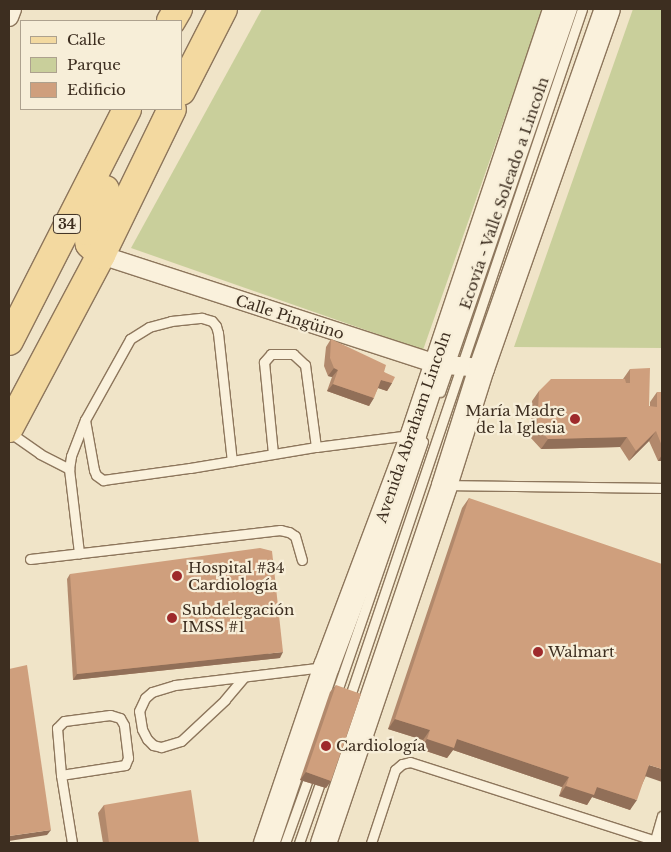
<!DOCTYPE html>
<meta charset="utf-8">
<style>
body{margin:0}
#map{position:relative;width:671px;height:852px;overflow:hidden;background:#f0e4c8;font-family:"Libre Baskerville",serif}
div>[style]{position:absolute}
.green>*{inset:0;background:#c9cf9b}
.roads{filter:drop-shadow(1px 0 #8d765c) drop-shadow(-1px 0 #8d765c) drop-shadow(0 1px #8d765c) drop-shadow(0 -1px #8d765c)}
.lane>*{height:9px;margin:-4.5px;padding:0 4.5px;transform-origin:4.5px;border-radius:4.5px;background:#faf1dc}
.street>*{height:18px;margin:-9px;padding:0 9px;transform-origin:9px;border-radius:9px;background:#faf1dc}
.secondary>*{height:25px;margin:-12.5px;padding:0 12.5px;transform-origin:12.5px;border-radius:12.5px;background:#faf1dc}
.primary>*{height:28px;margin:-14px;padding:0 14px;transform-origin:14px;border-radius:14px;background:#f3d9a0}
.wall>*{inset:0;background:#b2896c}
.shaded-wall>*{inset:0;background:#916f58}
.building>*{inset:0;background:#cf9f7d}
.dots>*{width:14px;height:14px;translate:-50% -50%;box-sizing:border-box;border:2px solid #f7eed8;border-radius:50%}
span{translate:-50% -50%;white-space:nowrap;text-align:center;line-height:1.15;-webkit-text-stroke:4.5px #f7eed8;paint-order:stroke}
.shield-label span{padding:1px 4px;background:#f7eed8;border:1px solid;border-radius:4px;-webkit-text-stroke-width:0}
.shield-label{font-size:14px;color:#3d2e20;font-weight:700}
.street-label{font-size:15px;color:#3d2e20}
.poi-label{font-size:15px;color:#3d2e20}
.right{translate:-100% -50%;text-align:right}
.left{translate:0 -50%;text-align:left}
.frame{position:absolute;inset:0;border:10px solid #3d2e20;pointer-events:none}
.legend{position:absolute;left:20px;top:20px;width:162px;height:90px;box-sizing:border-box;background:#f7eed8;border:1px solid #ada18e;margin:0;padding:6px 9px;list-style:none;font-size:15px;color:#3d2e20}
.legend li{display:flex;align-items:center;gap:10px;height:25px}
.legend b{width:25px;border:1px solid #ada18e}
</style>
<div id="map">
<div class="green">
<i style="clip-path:polygon(262px 9px,543px 9px,423px 350px,131px 248px)"></i>
<i style="clip-path:polygon(633px 9px,662px 9px,662px 348px,514px 347px)"></i>
</div>
<div class="roads">
<div class="lane">
<i style="left:440px;top:392px;width:405px;rotate:-71deg"></i>
<i style="left:85px;top:420px;width:51px;rotate:79.8deg"></i>
<i style="left:94px;top:470px;width:5px;rotate:68deg"></i>
<i style="left:96px;top:475px;width:9px;rotate:36deg"></i>
<i style="left:103px;top:480px;width:88px;rotate:-7.9deg"></i>
<i style="left:190px;top:468px;width:128px;rotate:-9.5deg"></i>
<i style="left:316px;top:447px;width:83px;rotate:-97.6deg"></i>
<i style="left:305px;top:365px;width:16px;rotate:-137deg"></i>
<i style="left:293px;top:354px;width:22px;rotate:180deg"></i>
<i style="left:271px;top:354px;width:11px;rotate:131deg"></i>
<i style="left:264px;top:362px;width:92px;rotate:84.4deg"></i>
<i style="left:9px;top:432px;width:38px;rotate:35deg"></i>
<i style="left:40px;top:454px;width:33px;rotate:27deg"></i>
<i style="left:69px;top:469px;width:85px;rotate:83.2deg"></i>
<i style="left:316px;top:447px;width:95px;rotate:-7.3deg"></i>
<i style="left:69px;top:469px;width:13px;rotate:-81deg"></i>
<i style="left:71px;top:456px;width:39px;rotate:-69deg"></i>
<i style="left:85px;top:420px;width:93px;rotate:-60.9deg"></i>
<i style="left:130px;top:339px;width:22px;rotate:-32deg"></i>
<i style="left:149px;top:327px;width:23px;rotate:-15deg"></i>
<i style="left:171px;top:321px;width:31px;rotate:-6deg"></i>
<i style="left:202px;top:318px;width:10px;rotate:17deg"></i>
<i style="left:212px;top:321px;width:6px;rotate:51deg"></i>
<i style="left:216px;top:326px;width:7px;rotate:74deg"></i>
<i style="left:218px;top:333px;width:129px;rotate:83.8deg"></i>
<i style="left:445px;top:485px;width:217px;rotate:0.8deg"></i>
<i style="left:30px;top:559px;width:252px;rotate:-6.6deg"></i>
<i style="left:280px;top:530px;width:9px;rotate:13deg"></i>
<i style="left:289px;top:532px;width:7px;rotate:34deg"></i>
<i style="left:295px;top:536px;width:25px;rotate:74deg"></i>
<i style="left:244px;top:677px;width:30px;rotate:130deg"></i>
<i style="left:225px;top:700px;width:60px;rotate:137deg"></i>
<i style="left:181px;top:741px;width:21px;rotate:163deg"></i>
<i style="left:161px;top:747px;width:8px;rotate:-166deg"></i>
<i style="left:153px;top:745px;width:8px;rotate:-135deg"></i>
<i style="left:147px;top:739px;width:11px;rotate:-117deg"></i>
<i style="left:142px;top:729px;width:18px;rotate:-99deg"></i>
<i style="left:139px;top:711px;width:14px;rotate:-65deg"></i>
<i style="left:145px;top:698px;width:9px;rotate:-41deg"></i>
<i style="left:152px;top:692px;width:24px;rotate:-17deg"></i>
<i style="left:175px;top:685px;width:149px;rotate:-6.9deg"></i>
<i style="left:336px;top:694px;width:267px;rotate:-71deg"></i>
<i style="left:349px;top:699px;width:728px;rotate:-71.34deg"></i>
<i style="left:61px;top:775px;width:65px;rotate:-8.9deg"></i>
<i style="left:125px;top:765px;width:8px;rotate:-67deg"></i>
<i style="left:128px;top:758px;width:33px;rotate:-97deg"></i>
<i style="left:124px;top:725px;width:8px;rotate:-120deg"></i>
<i style="left:120px;top:718px;width:10px;rotate:-163deg"></i>
<i style="left:110px;top:715px;width:46px;rotate:172.6deg"></i>
<i style="left:64px;top:721px;width:10px;rotate:135deg"></i>
<i style="left:57px;top:728px;width:47px;rotate:85.1deg"></i>
<i style="left:61px;top:775px;width:69px;rotate:80.8deg"></i>
<i style="left:655px;top:840px;width:25px;rotate:-74deg"></i>
<i style="left:285px;top:843px;width:65px;rotate:-70.2deg"></i>
<i style="left:299px;top:843px;width:60px;rotate:-70.7deg"></i>
<i style="left:371px;top:843px;width:77px;rotate:-71.8deg"></i>
<i style="left:395px;top:770px;width:9px;rotate:-41deg"></i>
<i style="left:402px;top:764px;width:8px;rotate:-14deg"></i>
<i style="left:410px;top:762px;width:265px;rotate:17.8deg"></i>
</div>
<div class="street">
<i style="left:9px;top:17px;width:9px;rotate:-69deg"></i>
<i style="left:101px;top:255px;width:352px;rotate:18deg"></i>
<i style="left:436px;top:364px;width:45px;rotate:5.1deg"></i>
</div>
<div class="secondary">
<i style="left:266px;top:843px;width:187px;rotate:-71.3deg"></i>
<i style="left:326px;top:666px;width:248px;rotate:-69.4deg"></i>
<i style="left:413px;top:434px;width:448px;rotate:-71.5deg"></i>
<i style="left:323px;top:843px;width:378px;rotate:-71.3deg"></i>
<i style="left:444px;top:485px;width:123px;rotate:-72.5deg"></i>
<i style="left:481px;top:368px;width:380px;rotate:-70.7deg"></i>
</div>
<div class="primary">
<i style="left:171px;top:21px;width:14px;rotate:-60deg"></i>
<i style="left:181px;top:91px;width:92px;rotate:-62.9deg"></i>
<i style="left:101px;top:255px;width:16px;rotate:-135deg"></i>
<i style="left:90px;top:244px;width:13px;rotate:-103deg"></i>
<i style="left:87px;top:231px;width:45px;rotate:-66.3deg"></i>
<i style="left:9px;top:341px;width:260px;rotate:-63deg"></i>
<i style="left:9px;top:428px;width:196px;rotate:-62deg"></i>
<i style="left:101px;top:255px;width:162px;rotate:-64.1deg"></i>
</div>
</div>
<div class="wall">
<i style="clip-path:polygon(331px 339px,384px 372px,392px 383px,387px 391px,378px 388px,369px 406px,327px 391px,332px 377px,328px 376px,324px 366px,326px 347px)"></i>
<i style="clip-path:polygon(630px 369px,649px 406px,650px 406px,650px 402px,657px 392px,662px 392px,662px 461px,658px 461px,649px 441px,629px 461px,620px 447px,541px 449px,530px 437px,532px 401px,539px 391px,623px 379px)"></i>
<i style="clip-path:polygon(469px 498px,646px 776px,630px 810px,592px 797px,587px 805px,559px 796px,562px 787px,453px 750px,447px 758px,420px 749px,423px 740px,388px 729px,462px 508px)"></i>
<i style="clip-path:polygon(70px 574px,280px 658px,73px 680px,67px 579px)"></i>
<i style="clip-path:polygon(336px 685px,331px 781px,326px 788px,300px 780px,330px 692px)"></i>
<i style="clip-path:polygon(104px 805px,199px 843px,103px 843px,98px 813px)"></i>
</div>
<div class="shaded-wall">
<i style="clip-path:polygon(334px 368px,338px 370px,332px 377px,328px 376px)"></i>
<i style="clip-path:polygon(381px 380px,392px 383px,387px 391px,375px 387px)"></i>
<i style="clip-path:polygon(333px 384px,374px 398px,369px 406px,327px 391px)"></i>
<i style="clip-path:polygon(656px 431px,649px 441px,629px 461px,636px 451px)"></i>
<i style="clip-path:polygon(627px 437px,620px 447px,541px 449px,548px 439px)"></i>
<i style="clip-path:polygon(662px 455px,662px 461px,658px 461px)"></i>
<i style="clip-path:polygon(283px 652px,280px 658px,73px 680px,77px 674px)"></i>
<i style="clip-path:polygon(395px 719px,430px 730px,423px 740px,388px 729px)"></i>
<i style="clip-path:polygon(427px 739px,457px 739px,569px 777px,562px 787px,453px 750px,447px 758px,420px 749px)"></i>
<i style="clip-path:polygon(649px 765px,662px 769px,662px 782px,642px 775px)"></i>
<i style="clip-path:polygon(306px 772px,331px 781px,326px 788px,300px 780px)"></i>
<i style="clip-path:polygon(566px 786px,597px 787px,637px 800px,630px 810px,592px 797px,587px 805px,559px 796px)"></i>
<i style="clip-path:polygon(51px 830px,47px 835px,9px 841px,9px 836px)"></i>
</div>
<div class="building">
<i style="clip-path:polygon(331px 339px,386px 365px,384px 372px,395px 377px,392px 383px,381px 380px,374px 398px,333px 384px,338px 370px,334px 368px,330px 358px)"></i>
<i style="clip-path:polygon(650px 368px,649px 406px,657px 407px,657px 392px,662px 392px,662px 446px,656px 431px,636px 451px,627px 437px,548px 439px,537px 427px,539px 391px,551px 379px,625px 379px,626px 383px,630px 383px,630px 369px)"></i>
<i style="clip-path:polygon(469px 498px,662px 564px,662px 769px,649px 765px,637px 800px,597px 787px,594px 795px,566px 786px,569px 777px,457px 739px,454px 748px,427px 739px,430px 730px,395px 719px)"></i>
<i style="clip-path:polygon(260px 548px,272px 551px,283px 652px,77px 674px,70px 574px)"></i>
<i style="clip-path:polygon(27px 665px,51px 830px,9px 836px,9px 669px)"></i>
<i style="clip-path:polygon(336px 685px,361px 694px,331px 781px,306px 772px)"></i>
<i style="clip-path:polygon(191px 790px,199px 843px,109px 843px,104px 805px)"></i>
</div>
<div class="dots">
<i style="left:575px;top:419px;background:#9e2a2b"></i>
<i style="left:177px;top:576px;background:#9e2a2b"></i>
<i style="left:172px;top:618px;background:#9e2a2b"></i>
<i style="left:538px;top:652px;background:#9e2a2b"></i>
<i style="left:326px;top:746px;background:#9e2a2b"></i>
</div>
<div class="shield-label">
<span style="left:67px;top:224px">34</span>
</div>
<div class="street-label">
<span style="left:504px;top:193px;rotate:-71deg">Ecovía - Valle Soleado a Lincoln</span>
<span style="left:290px;top:317px;rotate:18deg">Calle Pingüino</span>
<span style="left:413px;top:427px;rotate:-71deg">Avenida Abraham Lincoln</span>
</div>
<div class="poi-label">
<span class="right" style="left:565px;top:419px">María Madre<br>de la Iglesia</span>
<span class="left" style="left:188px;top:576px">Hospital #34<br>Cardiología</span>
<span class="left" style="left:182px;top:618px">Subdelegación<br>IMSS #1</span>
<span class="left" style="left:548px;top:652px">Walmart</span>
<span class="left" style="left:336px;top:746px">Cardiología</span>
</div>
<div class="frame"></div>
<ul class="legend">
<li><b style="height:6px;background:#f3d9a0"></b>Calle</li>
<li><b style="height:14px;background:#c9cf9b"></b>Parque</li>
<li><b style="height:14px;background:#cf9f7d"></b>Edificio</li>
</ul>
</div>
